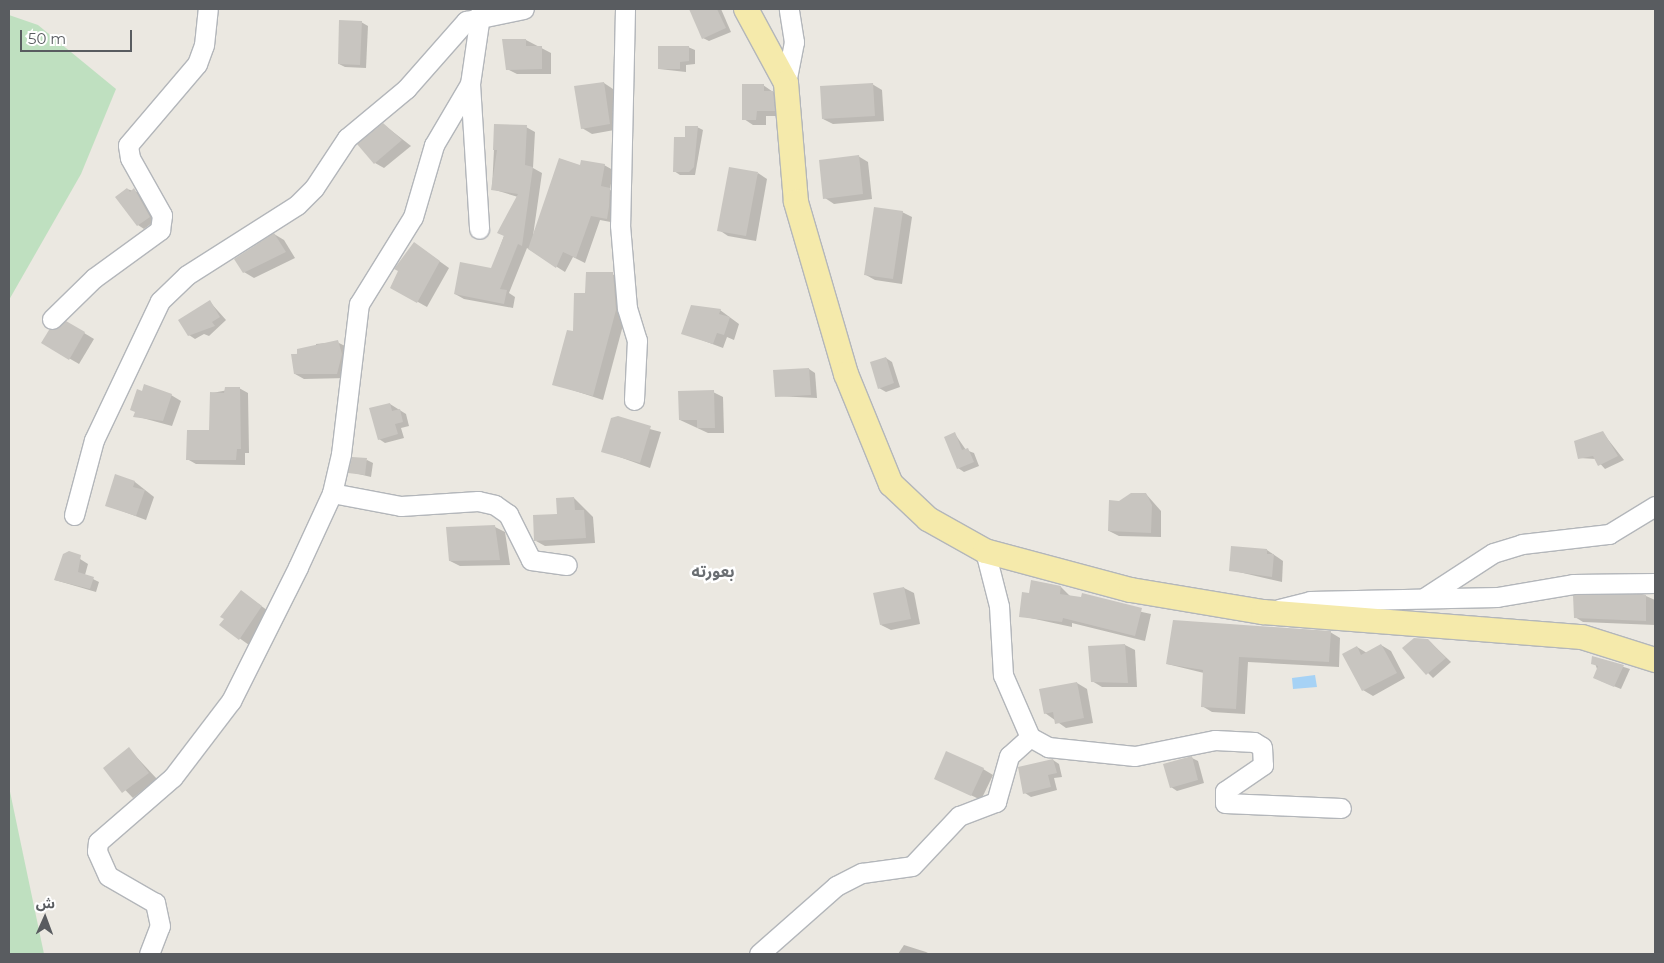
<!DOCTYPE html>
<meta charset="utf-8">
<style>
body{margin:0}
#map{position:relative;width:1664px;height:963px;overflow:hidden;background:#ebe8e1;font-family:Montserrat,"Noto Sans Arabic",sans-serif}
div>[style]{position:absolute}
.green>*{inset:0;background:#bfe0c0}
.water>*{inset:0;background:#a6d2f5}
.shadow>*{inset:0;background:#0003}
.building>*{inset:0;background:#c8c5c0}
.roads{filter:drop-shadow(1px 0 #b3b6ba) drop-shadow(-1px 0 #b3b6ba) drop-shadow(0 1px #b3b6ba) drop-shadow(0 -1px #b3b6ba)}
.minor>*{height:19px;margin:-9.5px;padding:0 9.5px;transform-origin:9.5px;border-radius:9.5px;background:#fff}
.major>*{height:24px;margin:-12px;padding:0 12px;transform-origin:12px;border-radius:12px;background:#f5eaab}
span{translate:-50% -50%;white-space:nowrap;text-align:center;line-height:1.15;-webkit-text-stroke:5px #fff;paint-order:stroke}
.quarter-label{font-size:16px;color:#6a6e72;font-weight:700}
.frame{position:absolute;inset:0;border:10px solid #595c60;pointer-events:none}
.north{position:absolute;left:20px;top:893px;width:50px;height:50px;-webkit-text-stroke:4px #fff;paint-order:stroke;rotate:2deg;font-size:14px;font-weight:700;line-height:20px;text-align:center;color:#595c60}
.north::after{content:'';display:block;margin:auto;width:18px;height:22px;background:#595c60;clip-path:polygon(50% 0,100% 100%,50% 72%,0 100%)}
.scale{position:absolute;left:20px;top:30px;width:112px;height:22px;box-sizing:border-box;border:2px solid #595c60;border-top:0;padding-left:6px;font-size:15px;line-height:18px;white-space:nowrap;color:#595c60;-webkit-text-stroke:4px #fff;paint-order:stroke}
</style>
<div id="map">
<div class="green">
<i style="clip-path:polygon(9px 15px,38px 25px,116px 89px,81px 174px,9px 300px)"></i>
<i style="clip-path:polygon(9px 787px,44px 954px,9px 954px)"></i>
</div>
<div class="water">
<i style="clip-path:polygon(1315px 675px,1317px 687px,1293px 689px,1292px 678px)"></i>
</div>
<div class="shadow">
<i style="clip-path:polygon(690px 9px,721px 9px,731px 32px,709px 41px,703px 38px)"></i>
<i style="clip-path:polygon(361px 22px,368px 26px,366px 68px,345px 67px,339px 64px)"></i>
<i style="clip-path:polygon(503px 40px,526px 40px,551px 53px,551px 74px,517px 74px,507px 69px)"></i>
<i style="clip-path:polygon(688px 47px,695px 50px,695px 64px,686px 65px,686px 72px,659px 69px)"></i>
<i style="clip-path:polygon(604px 83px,613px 89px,620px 129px,592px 134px,582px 128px)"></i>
<i style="clip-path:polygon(872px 84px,882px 90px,884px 121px,833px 124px,823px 119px)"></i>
<i style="clip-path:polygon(763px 85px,782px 98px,784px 116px,766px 116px,766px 125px,753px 125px,744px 119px)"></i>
<i style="clip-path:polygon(383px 124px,411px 146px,384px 168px,375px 163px)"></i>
<i style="clip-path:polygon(526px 127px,535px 132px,533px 168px,542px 173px,533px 236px,581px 166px,604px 165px,613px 170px,610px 190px,618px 194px,616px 223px,600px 220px,585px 263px,573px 257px,565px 272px,527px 248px,509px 293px,515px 297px,513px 308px,464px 299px,455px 294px,492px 269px,518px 197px,492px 189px,494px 149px)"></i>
<i style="clip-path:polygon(697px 127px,703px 130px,695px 175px,680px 175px,674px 171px)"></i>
<i style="clip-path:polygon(858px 156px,868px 162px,872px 199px,834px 204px,825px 198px)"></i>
<i style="clip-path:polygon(758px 173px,767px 179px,756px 241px,728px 236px,719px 230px)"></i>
<i style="clip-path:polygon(127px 189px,140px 193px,156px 220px,144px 229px,138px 225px)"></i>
<i style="clip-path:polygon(902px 212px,912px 217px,902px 284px,875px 280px,866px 275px)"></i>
<i style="clip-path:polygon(274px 234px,284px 240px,295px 258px,254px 278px,244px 272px)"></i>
<i style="clip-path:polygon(414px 243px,449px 268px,427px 307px,391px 287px)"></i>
<i style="clip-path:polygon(612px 274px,622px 279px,622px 329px,603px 400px,554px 384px,586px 295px)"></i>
<i style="clip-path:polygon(210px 302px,226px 320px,209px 336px,204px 334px,195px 339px,189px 335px)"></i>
<i style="clip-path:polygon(720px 310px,739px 324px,734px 340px,727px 337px,723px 348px,683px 333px)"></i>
<i style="clip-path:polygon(66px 322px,94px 339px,79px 364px,43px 343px)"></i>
<i style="clip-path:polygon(337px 342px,347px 347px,347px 378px,304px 379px,295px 374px,293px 355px,316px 348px,316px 344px)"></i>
<i style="clip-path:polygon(886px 358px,892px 362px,900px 387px,886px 392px,879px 388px)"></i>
<i style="clip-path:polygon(809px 369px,815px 373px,817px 398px,776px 396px,774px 371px)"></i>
<i style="clip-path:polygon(239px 388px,248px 393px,249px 453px,245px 453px,245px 465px,196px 464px,187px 459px,210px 432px,212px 393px)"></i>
<i style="clip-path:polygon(713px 392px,723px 397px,724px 433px,708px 433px,680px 420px)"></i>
<i style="clip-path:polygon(171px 395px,181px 401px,172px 426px,135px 416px)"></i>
<i style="clip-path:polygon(390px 404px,406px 414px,409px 426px,401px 428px,404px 438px,385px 443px,379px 439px)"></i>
<i style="clip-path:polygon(612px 419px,661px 432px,650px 468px,603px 451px)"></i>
<i style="clip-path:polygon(1603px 433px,1624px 460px,1605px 469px,1596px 459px,1579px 458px)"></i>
<i style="clip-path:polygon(955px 434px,966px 450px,974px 453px,979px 466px,964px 472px,958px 468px)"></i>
<i style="clip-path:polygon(367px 460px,373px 463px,371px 477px,350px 472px)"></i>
<i style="clip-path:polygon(116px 476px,135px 482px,154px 497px,146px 520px,106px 505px)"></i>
<i style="clip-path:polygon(1146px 494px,1161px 511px,1161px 537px,1119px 536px,1109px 531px,1119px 502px)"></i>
<i style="clip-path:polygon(574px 498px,593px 517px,595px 543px,545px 546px,536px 541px)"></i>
<i style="clip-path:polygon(495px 527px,505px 532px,510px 565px,460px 566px,450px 561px)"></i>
<i style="clip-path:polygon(1267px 550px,1283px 561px,1282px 582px,1230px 570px)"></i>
<i style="clip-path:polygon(69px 552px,88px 564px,85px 575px,99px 582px,96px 592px,55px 580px)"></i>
<i style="clip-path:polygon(1061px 587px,1070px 596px,1151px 614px,1145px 641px,1072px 623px,1072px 627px,1021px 616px,1030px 595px)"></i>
<i style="clip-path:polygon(904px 588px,914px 593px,920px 624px,891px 630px,881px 625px)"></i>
<i style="clip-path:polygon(242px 592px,271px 613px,249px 645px,221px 625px)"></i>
<i style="clip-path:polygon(1646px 596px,1655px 600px,1655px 625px,1583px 622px,1575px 617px)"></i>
<i style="clip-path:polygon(1330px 632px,1340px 638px,1339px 667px,1248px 662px,1245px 714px,1212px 712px,1202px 706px,1204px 673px,1167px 664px)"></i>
<i style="clip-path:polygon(1428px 640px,1451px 662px,1433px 678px,1404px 649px)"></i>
<i style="clip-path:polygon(1125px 645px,1135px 650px,1137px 687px,1102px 687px,1092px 681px)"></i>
<i style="clip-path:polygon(1381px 645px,1391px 651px,1405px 678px,1373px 696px,1363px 690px,1357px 647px,1367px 653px)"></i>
<i style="clip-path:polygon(1593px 657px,1630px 669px,1621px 689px,1601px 681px)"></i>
<i style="clip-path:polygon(1077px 683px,1087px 689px,1093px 723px,1066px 728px,1045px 713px)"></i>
<i style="clip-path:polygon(129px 749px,157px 779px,133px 798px,104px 768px)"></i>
<i style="clip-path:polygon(1192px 758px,1198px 761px,1204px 783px,1177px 791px,1171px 787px)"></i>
<i style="clip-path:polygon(1053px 760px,1059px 764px,1062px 777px,1054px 778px,1057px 790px,1031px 797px,1025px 793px)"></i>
<i style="clip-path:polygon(983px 769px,993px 775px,981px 800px,935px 778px)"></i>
<i style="clip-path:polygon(904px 945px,926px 952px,930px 954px,898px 954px)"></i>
</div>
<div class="building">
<i style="clip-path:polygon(689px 9px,717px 9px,726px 28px,702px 39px)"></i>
<i style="clip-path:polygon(339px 20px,362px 21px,360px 65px,338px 64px)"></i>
<i style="clip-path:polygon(502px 39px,526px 39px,526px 46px,542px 46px,542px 69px,506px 70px)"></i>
<i style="clip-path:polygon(658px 46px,689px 46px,689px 61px,680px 62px,680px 69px,658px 69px)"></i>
<i style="clip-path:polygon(604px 82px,610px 124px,581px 129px,574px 86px)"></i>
<i style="clip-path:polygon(873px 83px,875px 116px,822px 119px,820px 86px)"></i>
<i style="clip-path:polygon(742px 84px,764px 84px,764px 91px,773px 91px,775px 111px,757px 111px,756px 120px,742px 120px)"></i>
<i style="clip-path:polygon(383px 123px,402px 140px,374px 164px,357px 144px)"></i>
<i style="clip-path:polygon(494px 124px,527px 125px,525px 165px,533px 167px,522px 246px,518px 244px,500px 289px,507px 290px,504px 304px,454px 294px,460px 262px,491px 268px,504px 236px,497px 233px,518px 194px,491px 190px,497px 150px,493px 150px)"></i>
<i style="clip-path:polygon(685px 126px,698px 126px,694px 167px,689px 172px,673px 172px,674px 137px,685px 137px)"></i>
<i style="clip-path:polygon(859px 155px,863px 194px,823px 199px,819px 160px)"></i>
<i style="clip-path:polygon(559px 158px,580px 165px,581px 160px,605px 164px,601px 186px,610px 188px,609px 207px,607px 219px,591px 216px,576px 258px,563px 252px,556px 268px,528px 249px)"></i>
<i style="clip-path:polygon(729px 167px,758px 172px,746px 236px,717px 231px)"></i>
<i style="clip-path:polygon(127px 188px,130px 192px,134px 188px,150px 217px,137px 226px,115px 197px)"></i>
<i style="clip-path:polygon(874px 207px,903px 211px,893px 279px,864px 275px)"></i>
<i style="clip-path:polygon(274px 233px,286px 252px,243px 273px,234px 259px)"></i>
<i style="clip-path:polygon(414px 242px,440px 261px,417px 303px,390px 288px,398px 271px,394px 269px)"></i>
<i style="clip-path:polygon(586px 272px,613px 272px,616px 310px,593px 396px,552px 385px,567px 330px,573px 331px,574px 293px,585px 293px)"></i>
<i style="clip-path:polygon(210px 300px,220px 317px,212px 322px,215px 326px,188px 336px,178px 320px)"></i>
<i style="clip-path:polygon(691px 305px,721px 309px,719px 314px,730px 317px,724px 335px,717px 333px,713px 344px,681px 334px)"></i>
<i style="clip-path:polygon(66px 321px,85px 332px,69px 360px,41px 343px,49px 330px)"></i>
<i style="clip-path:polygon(338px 340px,342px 354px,337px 374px,294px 374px,291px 354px,297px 354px,297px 349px)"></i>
<i style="clip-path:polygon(886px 357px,894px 383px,878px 389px,870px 362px)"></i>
<i style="clip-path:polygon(809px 368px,811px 395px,775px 397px,773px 370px)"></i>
<i style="clip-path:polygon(144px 384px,172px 394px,163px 421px,133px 417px,135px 412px,130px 410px,137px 389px,142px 391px)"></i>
<i style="clip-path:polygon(225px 387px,240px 387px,241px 449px,237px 449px,236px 460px,186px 460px,187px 430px,209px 430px,210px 392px,224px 393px)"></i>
<i style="clip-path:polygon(714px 390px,715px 428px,697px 428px,697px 420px,679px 420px,678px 391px)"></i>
<i style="clip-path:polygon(390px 403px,392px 411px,400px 409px,403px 422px,395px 424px,398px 434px,378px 440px,369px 408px)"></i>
<i style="clip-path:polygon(618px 416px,651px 426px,640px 463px,601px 452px,611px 418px)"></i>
<i style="clip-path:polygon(1603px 431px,1618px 456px,1598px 466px,1593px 456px,1578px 459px,1574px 441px)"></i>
<i style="clip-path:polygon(955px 432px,962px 450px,968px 448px,974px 462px,957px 469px,944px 437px)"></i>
<i style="clip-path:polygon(352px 457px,367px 458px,365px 475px,348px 473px)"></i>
<i style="clip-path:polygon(115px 474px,135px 481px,133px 487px,145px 490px,136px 516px,105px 506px)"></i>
<i style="clip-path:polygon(1131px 493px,1146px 493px,1152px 505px,1151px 533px,1108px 531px,1109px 500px,1119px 501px)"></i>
<i style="clip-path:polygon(574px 497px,575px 510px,584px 510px,586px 538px,534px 541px,533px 515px,557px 514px,556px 498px)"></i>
<i style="clip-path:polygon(495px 525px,500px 560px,449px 561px,446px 527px)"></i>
<i style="clip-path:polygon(1231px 546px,1267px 549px,1267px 554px,1274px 554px,1272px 577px,1229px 571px)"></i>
<i style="clip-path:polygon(69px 551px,81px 555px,78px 572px,94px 577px,90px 589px,54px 580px,63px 554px)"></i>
<i style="clip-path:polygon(1031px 580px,1061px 586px,1060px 594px,1081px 597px,1082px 593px,1142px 608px,1135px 636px,1063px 618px,1062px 622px,1019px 617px,1022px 592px,1029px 593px)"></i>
<i style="clip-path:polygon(904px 587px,911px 619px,880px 625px,873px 593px)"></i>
<i style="clip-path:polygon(241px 590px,262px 606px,239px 640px,219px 625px,224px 619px,220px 617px)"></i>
<i style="clip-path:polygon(1642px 594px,1646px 595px,1646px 621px,1574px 618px,1573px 595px)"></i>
<i style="clip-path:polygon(1173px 620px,1331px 631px,1329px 662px,1239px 657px,1236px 709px,1201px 707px,1203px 670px,1166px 664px)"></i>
<i style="clip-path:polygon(1414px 638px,1428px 639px,1446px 658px,1426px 675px,1402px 648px)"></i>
<i style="clip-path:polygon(1125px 644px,1128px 683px,1091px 682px,1088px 646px)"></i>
<i style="clip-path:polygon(1381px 644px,1397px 673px,1362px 691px,1342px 654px,1357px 646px,1361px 655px)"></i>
<i style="clip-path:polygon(1592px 656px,1624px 665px,1614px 687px,1593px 678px,1598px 666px,1591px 664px)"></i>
<i style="clip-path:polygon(1077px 682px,1084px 718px,1055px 724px,1053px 712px,1044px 714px,1039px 689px)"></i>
<i style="clip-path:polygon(129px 747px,149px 773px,122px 793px,103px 768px)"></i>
<i style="clip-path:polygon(946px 751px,984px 768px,971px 796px,934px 779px)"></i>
<i style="clip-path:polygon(1192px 756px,1198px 780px,1170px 788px,1163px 764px)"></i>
<i style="clip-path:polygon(1053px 759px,1057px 773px,1048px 775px,1051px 787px,1023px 794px,1018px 767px)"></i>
</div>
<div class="roads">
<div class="minor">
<i style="left:625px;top:9px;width:216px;rotate:91.3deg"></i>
<i style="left:620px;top:225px;width:83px;rotate:85.2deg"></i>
<i style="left:627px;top:308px;width:34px;rotate:73deg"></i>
<i style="left:637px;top:340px;width:60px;rotate:92.9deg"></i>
<i style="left:786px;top:83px;width:42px;rotate:-79deg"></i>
<i style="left:794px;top:42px;width:33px;rotate:-99deg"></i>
<i style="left:470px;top:84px;width:145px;rotate:86.4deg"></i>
<i style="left:52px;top:319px;width:59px;rotate:-44.3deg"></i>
<i style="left:94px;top:278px;width:82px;rotate:-36deg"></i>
<i style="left:160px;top:230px;width:15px;rotate:-82deg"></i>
<i style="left:162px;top:215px;width:65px;rotate:-119.3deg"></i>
<i style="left:130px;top:158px;width:13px;rotate:-99deg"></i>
<i style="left:128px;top:145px;width:106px;rotate:-49.6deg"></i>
<i style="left:197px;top:64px;width:20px;rotate:-70deg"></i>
<i style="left:204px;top:45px;width:36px;rotate:-84deg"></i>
<i style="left:332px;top:493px;width:70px;rotate:10.7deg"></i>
<i style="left:401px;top:506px;width:77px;rotate:-3.7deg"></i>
<i style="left:478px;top:501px;width:17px;rotate:13deg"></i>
<i style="left:495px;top:505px;width:16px;rotate:35deg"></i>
<i style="left:508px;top:514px;width:51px;rotate:63.4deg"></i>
<i style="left:531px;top:560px;width:36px;rotate:8deg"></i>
<i style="left:74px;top:515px;width:78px;rotate:-75.1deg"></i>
<i style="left:94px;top:440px;width:154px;rotate:-64.6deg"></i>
<i style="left:160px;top:301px;width:37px;rotate:-44deg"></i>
<i style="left:187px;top:275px;width:130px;rotate:-32.5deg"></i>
<i style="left:297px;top:205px;width:24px;rotate:-45deg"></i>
<i style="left:314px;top:188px;width:60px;rotate:-56.6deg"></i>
<i style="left:347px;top:138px;width:77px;rotate:-39.7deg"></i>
<i style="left:406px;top:89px;width:91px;rotate:-48.6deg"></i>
<i style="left:466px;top:21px;width:59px;rotate:-11.7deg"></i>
<i style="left:985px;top:551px;width:57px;rotate:75.7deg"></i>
<i style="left:999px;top:606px;width:69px;rotate:86.7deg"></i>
<i style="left:1003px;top:675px;width:68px;rotate:66.5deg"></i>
<i style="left:1030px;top:737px;width:21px;rotate:29deg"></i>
<i style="left:1048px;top:747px;width:87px;rotate:5.9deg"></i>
<i style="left:1135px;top:756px;width:82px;rotate:-11.3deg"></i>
<i style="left:1215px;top:740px;width:39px;rotate:3deg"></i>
<i style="left:1254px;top:742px;width:9px;rotate:32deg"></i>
<i style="left:1262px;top:747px;width:18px;rotate:87deg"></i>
<i style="left:1263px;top:765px;width:46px;rotate:145.6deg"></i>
<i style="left:1225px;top:791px;width:12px;rotate:90deg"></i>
<i style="left:1225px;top:803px;width:116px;rotate:2.5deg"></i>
<i style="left:1424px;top:598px;width:82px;rotate:-33.1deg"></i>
<i style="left:1493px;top:553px;width:30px;rotate:-17deg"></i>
<i style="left:1522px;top:544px;width:88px;rotate:-6.6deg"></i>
<i style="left:1609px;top:534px;width:54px;rotate:-31.3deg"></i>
<i style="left:1279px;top:609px;width:32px;rotate:-14deg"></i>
<i style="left:1310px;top:601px;width:187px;rotate:-1.2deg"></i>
<i style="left:1497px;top:597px;width:77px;rotate:-9.7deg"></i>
<i style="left:1573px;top:584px;width:82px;rotate:-0.7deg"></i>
<i style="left:149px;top:954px;width:30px;rotate:-69deg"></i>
<i style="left:160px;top:926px;width:24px;rotate:-102deg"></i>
<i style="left:155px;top:903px;width:54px;rotate:-150.1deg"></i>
<i style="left:108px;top:876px;width:27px;rotate:-114deg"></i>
<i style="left:97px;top:851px;width:9px;rotate:-84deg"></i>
<i style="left:98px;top:842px;width:99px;rotate:-40.9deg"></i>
<i style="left:173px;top:777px;width:96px;rotate:-52.7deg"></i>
<i style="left:231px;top:701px;width:150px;rotate:-63.4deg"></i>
<i style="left:298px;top:567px;width:81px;rotate:-65.3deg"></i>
<i style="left:332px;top:493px;width:40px;rotate:-77deg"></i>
<i style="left:341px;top:454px;width:151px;rotate:-83.2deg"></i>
<i style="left:359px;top:304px;width:102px;rotate:-58.2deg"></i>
<i style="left:413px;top:217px;width:75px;rotate:-73.7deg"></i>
<i style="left:434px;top:145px;width:71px;rotate:-59.5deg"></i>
<i style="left:470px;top:84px;width:76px;rotate:-81.7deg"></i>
<i style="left:759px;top:954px;width:103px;rotate:-41.4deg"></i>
<i style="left:836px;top:886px;width:29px;rotate:-27deg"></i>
<i style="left:862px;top:873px;width:50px;rotate:-8deg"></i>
<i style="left:912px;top:866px;width:69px;rotate:-46.8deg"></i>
<i style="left:959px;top:816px;width:40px;rotate:-21deg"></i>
<i style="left:996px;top:802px;width:48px;rotate:-74.2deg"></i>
<i style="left:1009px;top:756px;width:28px;rotate:-42deg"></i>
</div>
<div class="major">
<i style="left:746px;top:9px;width:84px;rotate:61.6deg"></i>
<i style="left:786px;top:83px;width:119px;rotate:85.2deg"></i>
<i style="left:796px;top:202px;width:179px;rotate:73.8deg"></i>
<i style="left:846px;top:374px;width:119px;rotate:67.8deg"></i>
<i style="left:891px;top:484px;width:51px;rotate:43.4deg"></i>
<i style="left:928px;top:519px;width:65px;rotate:29.3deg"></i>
<i style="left:985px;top:551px;width:151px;rotate:15deg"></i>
<i style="left:1131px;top:590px;width:134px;rotate:9.5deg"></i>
<i style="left:1263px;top:612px;width:320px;rotate:4.5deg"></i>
<i style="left:1582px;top:637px;width:77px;rotate:17.5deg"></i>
</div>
</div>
<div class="quarter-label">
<span style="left:713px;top:572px">بعورته</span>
</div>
<div class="frame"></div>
<div class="north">ش</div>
<div class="scale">50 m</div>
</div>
